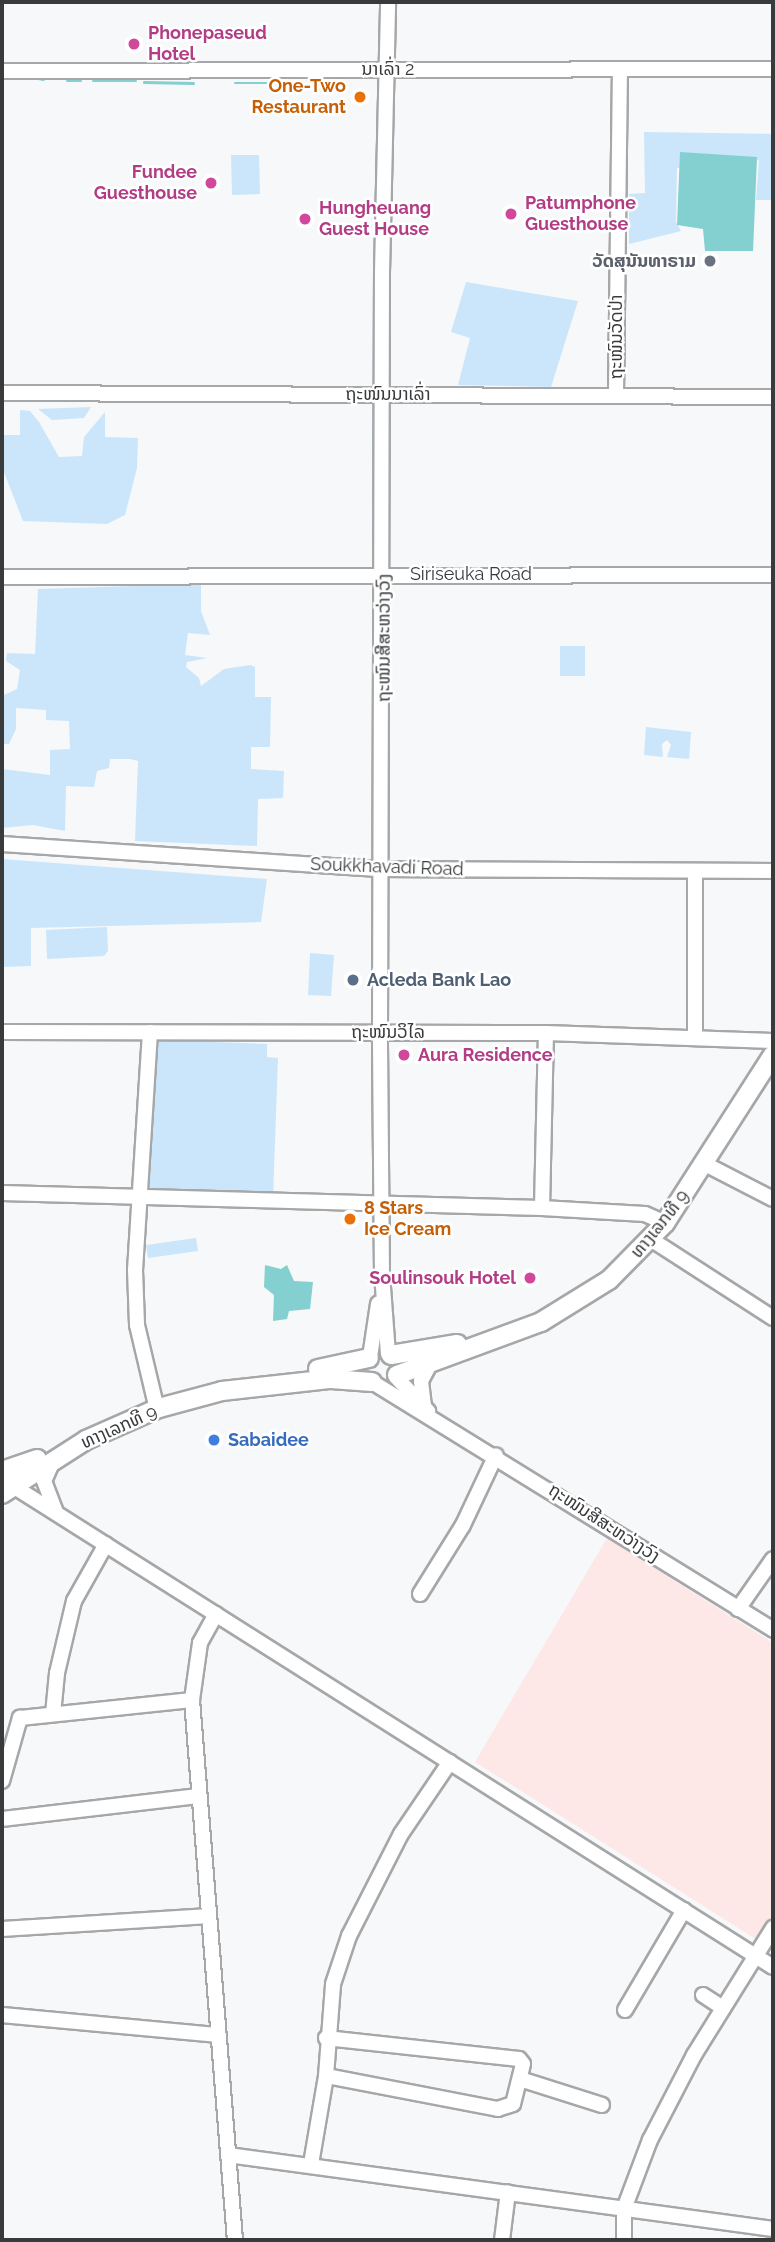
<!DOCTYPE html>
<meta charset="utf-8">
<style>
body{margin:0}
#map{position:relative;width:775px;height:2242px;overflow:hidden;background:#f6f8fa;font-family:Raleway,"Noto Sans Lao",sans-serif}
div>[style]{position:absolute}
.commercial>*{inset:0;background:#fee8e7}
.green>*{inset:0;background:#cbe6fa}
.water>*{inset:0;background:#84cfd0}
.stream>*{height:2.5px;margin:-1.25px;padding:0 1.25px;transform-origin:1.25px;border-radius:1.25px;background:#84cfd0}
.roads{filter:drop-shadow(2px 0 #a5a7a9) drop-shadow(-2px 0 #a5a7a9) drop-shadow(0 2px #a5a7a9) drop-shadow(0 -2px #a5a7a9)}
.minor>*{height:14px;margin:-7px;padding:0 7px;transform-origin:7px;border-radius:7px;background:#fff}
.major>*{height:18px;margin:-9px;padding:0 9px;transform-origin:9px;border-radius:9px;background:#fff}
.dots>*{width:19px;height:19px;translate:-50% -50%;box-sizing:border-box;border:4px solid #fff;border-radius:50%}
span{translate:-50% -50%;white-space:nowrap;text-align:center;line-height:1.15;-webkit-text-stroke:5px #fff;paint-order:stroke}
.hotel-label{font-size:18px;color:#b23c85;font-weight:700}
.left{translate:0 -50%;text-align:left}
.right{translate:-100% -50%;text-align:right}
.street-label{font-size:18px;color:#393a3b}
.food-label{font-size:18px;color:#c56008;font-weight:700}
.worship-label{font-size:18px;color:#5b616d;font-weight:700}
.service-label{font-size:18px;color:#4e5e75;font-weight:700}
.shop-label{font-size:18px;color:#366cbe;font-weight:700}
.frame{position:absolute;inset:0;border:4px solid #393a3b;pointer-events:none}
</style>
<div id="map">
<div class="commercial">
<i style="clip-path:polygon(607px 1538px,773px 1643px,773px 1919px,759px 1941px,475px 1762px)"></i>
</div>
<div class="green">
<i style="clip-path:polygon(644px 132px,773px 134px,773px 200px,756px 200px,759px 160px,677px 168px,676px 222px,681px 231px,629px 244px,629px 194px,645px 193px)"></i>
<i style="clip-path:polygon(231px 155px,259px 155px,260px 194px,232px 195px)"></i>
<i style="clip-path:polygon(466px 282px,578px 301px,551px 387px,458px 385px,470px 338px,451px 332px)"></i>
<i style="clip-path:polygon(91px 407px,84px 418px,52px 420px,38px 409px)"></i>
<i style="clip-path:polygon(20px 410px,30px 411px,39px 422px,59px 457px,82px 456px,84px 437px,105px 412px,105px 437px,138px 438px,137px 468px,125px 515px,107px 524px,23px 521px,2px 467px,2px 435px,20px 435px)"></i>
<i style="clip-path:polygon(201px 584px,201px 611px,210px 635px,188px 633px,185px 655px,207px 658px,187px 662px,186px 667px,199px 678px,201px 686px,224px 669px,250px 665px,255px 667px,255px 697px,271px 697px,270px 747px,251px 747px,251px 769px,284px 771px,283px 798px,258px 799px,257px 846px,135px 841px,138px 761px,130px 759px,110px 759px,109px 768px,97px 771px,94px 787px,66px 786px,65px 831px,33px 825px,2px 828px,2px 769px,50px 775px,50px 750px,70px 749px,69px 721px,46px 720px,46px 710px,16px 708px,16px 729px,9px 744px,2px 744px,2px 696px,17px 689px,20px 670px,6px 661px,7px 653px,35px 654px,38px 589px)"></i>
<i style="clip-path:polygon(560px 646px,585px 646px,585px 676px,560px 676px)"></i>
<i style="clip-path:polygon(646px 727px,691px 732px,689px 759px,667px 757px,671px 745px,667px 740px,662px 744px,663px 757px,644px 755px)"></i>
<i style="clip-path:polygon(2px 859px,267px 879px,261px 922px,31px 928px,31px 966px,2px 967px)"></i>
<i style="clip-path:polygon(107px 927px,108px 951px,104px 956px,47px 959px,46px 930px)"></i>
<i style="clip-path:polygon(310px 953px,334px 955px,331px 996px,308px 995px)"></i>
<i style="clip-path:polygon(155px 1040px,267px 1044px,267px 1057px,278px 1058px,273px 1198px,149px 1193px)"></i>
<i style="clip-path:polygon(196px 1238px,198px 1251px,148px 1258px,146px 1245px)"></i>
</div>
<div class="water">
<i style="clip-path:polygon(680px 152px,757px 157px,753px 251px,705px 251px,703px 229px,677px 225px)"></i>
<i style="clip-path:polygon(265px 1265px,281px 1269px,287px 1265px,294px 1281px,313px 1282px,310px 1309px,289px 1311px,287px 1319px,273px 1321px,274px 1295px,264px 1287px)"></i>
</div>
<div class="stream">
<i style="left:38px;top:78px;width:5px;rotate:11deg"></i>
<i style="left:67px;top:81px;width:14px"></i>
<i style="left:93px;top:81px;width:43px"></i>
<i style="left:144px;top:82px;width:49px;rotate:1.2deg"></i>
<i style="left:235px;top:83px;width:59px"></i>
</div>
<div class="roads">
<div class="minor">
<i style="left:2px;top:71px;width:771px;rotate:-0.15deg"></i>
<i style="left:2px;top:393px;width:771px;rotate:0.3deg"></i>
<i style="left:616px;top:394px;width:324px;rotate:-89.3deg"></i>
<i style="left:2px;top:577px;width:771px;rotate:-0.15deg"></i>
<i style="left:2px;top:844px;width:381px;rotate:3.8deg"></i>
<i style="left:382px;top:869px;width:391px;rotate:0.3deg"></i>
<i style="left:695px;top:873px;width:162px;rotate:90deg"></i>
<i style="left:2px;top:1032px;width:544px;rotate:0.11deg"></i>
<i style="left:546px;top:1033px;width:227px;rotate:2deg"></i>
<i style="left:150px;top:1032px;width:238px;rotate:93.6deg"></i>
<i style="left:135px;top:1270px;width:55px;rotate:87.9deg"></i>
<i style="left:137px;top:1325px;width:78px;rotate:76.7deg"></i>
<i style="left:705px;top:1164px;width:76px;rotate:27.2deg"></i>
<i style="left:2px;top:1193px;width:540px;rotate:1.59deg"></i>
<i style="left:542px;top:1208px;width:103px;rotate:3.3deg"></i>
<i style="left:645px;top:1214px;width:22px;rotate:24deg"></i>
<i style="left:542px;top:1208px;width:175px;rotate:-88.7deg"></i>
<i style="left:652px;top:1240px;width:144px;rotate:32.8deg"></i>
<i style="left:388px;top:1354px;width:80px;rotate:-94.3deg"></i>
<i style="left:382px;top:1274px;width:242px;rotate:-90.5deg"></i>
<i style="left:380px;top:1032px;width:760px;rotate:-89.85deg"></i>
<i style="left:382px;top:272px;width:270px;rotate:-88.7deg"></i>
<i style="left:370px;top:1357px;width:54px;rotate:-81.4deg"></i>
<i style="left:396px;top:1377px;width:47px;rotate:46.7deg"></i>
<i style="left:377px;top:1385px;width:466px;rotate:31.7deg"></i>
<i style="left:424px;top:1406px;width:25px;rotate:-97deg"></i>
<i style="left:421px;top:1381px;width:21px;rotate:-62deg"></i>
<i style="left:53px;top:1461px;width:22px;rotate:114deg"></i>
<i style="left:44px;top:1481px;width:33px;rotate:69deg"></i>
<i style="left:2px;top:1479px;width:912px;rotate:32.33deg"></i>
<i style="left:420px;top:1594px;width:81px;rotate:-58.1deg"></i>
<i style="left:463px;top:1525px;width:77px;rotate:-64.8deg"></i>
<i style="left:738px;top:1609px;width:61px;rotate:-55deg"></i>
<i style="left:216px;top:1614px;width:33px;rotate:119deg"></i>
<i style="left:200px;top:1643px;width:58px;rotate:98deg"></i>
<i style="left:192px;top:1700px;width:542px;rotate:85.45deg"></i>
<i style="left:53px;top:1714px;width:41px;rotate:-84.4deg"></i>
<i style="left:57px;top:1673px;width:74px;rotate:-76.7deg"></i>
<i style="left:74px;top:1601px;width:65px;rotate:-60.7deg"></i>
<i style="left:2px;top:1781px;width:66px;rotate:-74.1deg"></i>
<i style="left:20px;top:1718px;width:173px;rotate:-6deg"></i>
<i style="left:2px;top:1819px;width:197px;rotate:-6.7deg"></i>
<i style="left:2px;top:1929px;width:205px;rotate:-3.6deg"></i>
<i style="left:703px;top:1995px;width:24px;rotate:33deg"></i>
<i style="left:625px;top:2010px;width:116px;rotate:-59.5deg"></i>
<i style="left:2px;top:2015px;width:216px;rotate:5.3deg"></i>
<i style="left:326px;top:2038px;width:194px;rotate:6.2deg"></i>
<i style="left:519px;top:2059px;width:6px;rotate:51deg"></i>
<i style="left:523px;top:2064px;width:41px;rotate:104deg"></i>
<i style="left:513px;top:2104px;width:16px;rotate:162deg"></i>
<i style="left:498px;top:2109px;width:175px;rotate:-169.1deg"></i>
<i style="left:520px;top:2079px;width:86px;rotate:17.6deg"></i>
<i style="left:228px;top:2155px;width:550px;rotate:7.73deg"></i>
<i style="left:311px;top:2164px;width:89px;rotate:-80.3deg"></i>
<i style="left:326px;top:2076px;width:92px;rotate:-85.6deg"></i>
<i style="left:333px;top:1984px;width:51px;rotate:-71.6deg"></i>
<i style="left:349px;top:1936px;width:114px;rotate:-63deg"></i>
<i style="left:401px;top:1834px;width:87px;rotate:-55.8deg"></i>
<i style="left:502px;top:2240px;width:48px;rotate:-82.9deg"></i>
<i style="left:624px;top:2240px;width:31px;rotate:-90deg"></i>
<i style="left:624px;top:2209px;width:74px;rotate:-69.4deg"></i>
<i style="left:650px;top:2140px;width:96px;rotate:-62.6deg"></i>
<i style="left:694px;top:2055px;width:150px;rotate:-58.1deg"></i>
</div>
<div class="major">
<i style="left:391px;top:1355px;width:67px;rotate:-9.5deg"></i>
<i style="left:318px;top:1369px;width:52px;rotate:-12.2deg"></i>
<i style="left:397px;top:1375px;width:153px;rotate:-20.2deg"></i>
<i style="left:541px;top:1322px;width:80px;rotate:-31.7deg"></i>
<i style="left:609px;top:1280px;width:80px;rotate:-45.5deg"></i>
<i style="left:665px;top:1223px;width:200px;rotate:-57.3deg"></i>
<i style="left:2px;top:1471px;width:37px;rotate:-19deg"></i>
<i style="left:2px;top:1494px;width:100px;rotate:-32.7deg"></i>
<i style="left:86px;top:1440px;width:80px;rotate:-23.7deg"></i>
<i style="left:159px;top:1408px;width:65px;rotate:-15.1deg"></i>
<i style="left:222px;top:1391px;width:110px;rotate:-6.3deg"></i>
<i style="left:331px;top:1379px;width:41px;rotate:4.2deg"></i>
</div>
</div>
<div class="dots">
<i style="left:134px;top:44px;background:#d1479c"></i>
<i style="left:360px;top:97px;background:#e8710a"></i>
<i style="left:211px;top:183px;background:#d1479c"></i>
<i style="left:511px;top:214px;background:#d1479c"></i>
<i style="left:305px;top:219px;background:#d1479c"></i>
<i style="left:710px;top:261px;background:#6b7280"></i>
<i style="left:353px;top:980px;background:#5c6f8a"></i>
<i style="left:404px;top:1055px;background:#d1479c"></i>
<i style="left:350px;top:1219px;background:#e8710a"></i>
<i style="left:530px;top:1278px;background:#d1479c"></i>
<i style="left:214px;top:1440px;background:#3f7fe0"></i>
</div>
<div class="hotel-label">
<span class="left" style="left:148px;top:44px">Phonepaseud<br>Hotel</span>
<span class="right" style="left:197px;top:183px">Fundee<br>Guesthouse</span>
<span class="left" style="left:525px;top:214px">Patumphone<br>Guesthouse</span>
<span class="left" style="left:319px;top:219px">Hungheuang<br>Guest House</span>
<span class="left" style="left:418px;top:1055px">Aura Residence</span>
<span class="right" style="left:516px;top:1278px">Soulinsouk Hotel</span>
</div>
<div class="street-label">
<span style="left:388px;top:69px">ນາເລົ່າ 2</span>
<span style="left:616px;top:337px;rotate:-90deg">ຖະໜົນວັດປ່າ</span>
<span style="left:388px;top:394px">ຖະໜົນນາເລົ່າ</span>
<span style="left:471px;top:574px">Siriseuka Road</span>
<span style="left:384px;top:638px;rotate:-90deg">ຖະໜົນສີສະຫວ່າງວົງ</span>
<span style="left:387px;top:867px;rotate:2deg">Soukkhavadi Road</span>
<span style="left:388px;top:1032px">ຖະໜົນວິໄລ</span>
<span style="left:660px;top:1224px;rotate:-51deg">ທາງເລກທີ 9</span>
<span style="left:119px;top:1427px;rotate:-24deg">ທາງເລກທີ 9</span>
<span style="left:604px;top:1523px;rotate:33deg">ຖະໜົນສີສະຫວ່າງວົງ</span>
</div>
<div class="food-label">
<span class="right" style="left:346px;top:97px">One-Two<br>Restaurant</span>
<span class="left" style="left:364px;top:1219px">8 Stars<br>Ice Cream</span>
</div>
<div class="worship-label">
<span class="right" style="left:696px;top:261px">ວັດສຸນັນທາຣາມ</span>
</div>
<div class="service-label">
<span class="left" style="left:367px;top:980px">Acleda Bank Lao</span>
</div>
<div class="shop-label">
<span class="left" style="left:228px;top:1440px">Sabaidee</span>
</div>
<div class="frame"></div>
</div>
